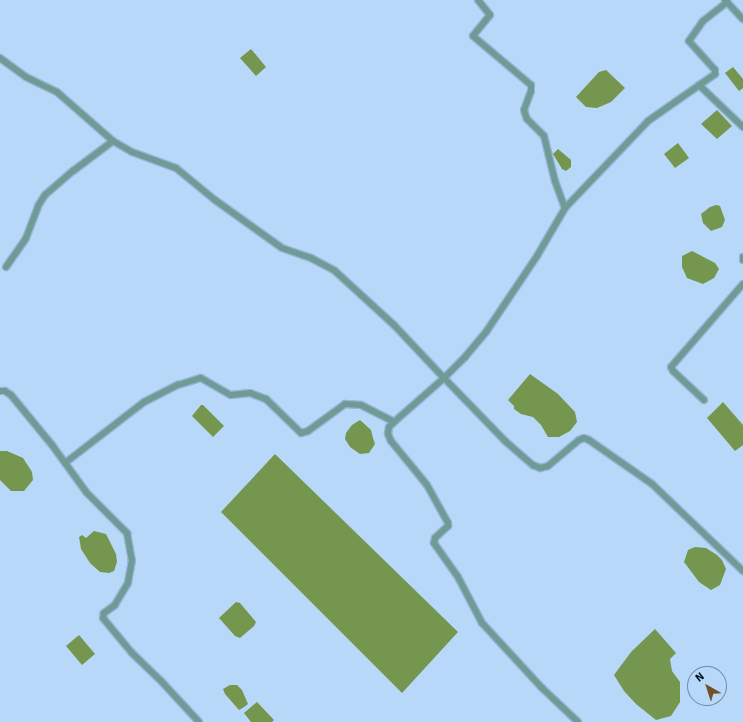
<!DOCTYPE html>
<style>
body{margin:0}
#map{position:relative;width:743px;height:722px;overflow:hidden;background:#b8d8fa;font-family:Signika,sans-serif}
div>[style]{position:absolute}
.water>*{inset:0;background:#74964e}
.roads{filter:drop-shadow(1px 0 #97b5d4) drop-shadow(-1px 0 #97b5d4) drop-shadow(0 1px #97b5d4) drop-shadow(0 -1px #97b5d4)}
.minor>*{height:6px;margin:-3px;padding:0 3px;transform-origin:3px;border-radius:3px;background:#6f9b97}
span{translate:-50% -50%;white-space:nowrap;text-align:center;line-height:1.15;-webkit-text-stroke:4px #b8d8fa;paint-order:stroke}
.north{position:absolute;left:687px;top:666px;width:40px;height:40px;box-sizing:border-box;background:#b8d8fa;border:1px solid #6f8aa6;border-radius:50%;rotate:321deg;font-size:11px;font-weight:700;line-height:16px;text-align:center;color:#021529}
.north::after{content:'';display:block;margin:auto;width:14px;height:18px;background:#725128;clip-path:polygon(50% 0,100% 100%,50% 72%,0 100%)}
</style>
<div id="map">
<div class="water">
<i style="clip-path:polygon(251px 49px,266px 67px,256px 76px,240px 58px)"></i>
<i style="clip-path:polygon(733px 67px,743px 79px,743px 88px,739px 91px,725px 73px)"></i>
<i style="clip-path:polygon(606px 70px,625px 88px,611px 102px,597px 108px,586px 107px,576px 97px,599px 72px)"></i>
<i style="clip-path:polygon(717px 110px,732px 126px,717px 139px,701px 124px)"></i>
<i style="clip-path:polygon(678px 143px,689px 158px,675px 168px,664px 154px)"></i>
<i style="clip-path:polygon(558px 149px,571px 160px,571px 167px,566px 171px,562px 169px,553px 154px)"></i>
<i style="clip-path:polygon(716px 205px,720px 206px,725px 220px,722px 227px,711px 231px,703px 223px,701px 214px,710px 207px)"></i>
<i style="clip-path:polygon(692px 251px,715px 263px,719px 269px,714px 278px,703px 284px,687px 278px,682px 267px,682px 256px)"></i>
<i style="clip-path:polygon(530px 374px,558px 394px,575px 412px,577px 422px,570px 431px,559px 437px,548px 437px,541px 425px,533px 417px,521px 414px,514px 409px,514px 406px,508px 400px)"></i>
<i style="clip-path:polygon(723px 402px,743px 425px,743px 445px,735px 451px,707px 418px)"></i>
<i style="clip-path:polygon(201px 405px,203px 405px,224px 426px,213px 437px,192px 416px)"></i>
<i style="clip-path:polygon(360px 420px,371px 430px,373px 438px,375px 444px,369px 453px,360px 454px,350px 447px,345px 439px,346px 433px,352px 425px)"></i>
<i style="clip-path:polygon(0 451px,7px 451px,23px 458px,32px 472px,33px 480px,24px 491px,11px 491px,0 480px)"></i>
<i style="clip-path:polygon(275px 454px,458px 632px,402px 693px,221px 512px)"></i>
<i style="clip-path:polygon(94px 531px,106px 534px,116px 554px,117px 562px,114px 571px,109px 573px,100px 572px,90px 563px,81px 549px,79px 537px,82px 535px,86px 538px)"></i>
<i style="clip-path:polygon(695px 547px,706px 548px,717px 555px,722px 560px,726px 569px,720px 585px,711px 590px,699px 582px,684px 562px,688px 550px)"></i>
<i style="clip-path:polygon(236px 602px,240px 603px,256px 622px,254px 626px,240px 638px,235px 636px,219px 618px)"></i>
<i style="clip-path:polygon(655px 629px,676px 653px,670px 659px,672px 671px,680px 682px,680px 702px,671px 716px,656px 720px,636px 704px,624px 691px,614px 675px,631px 652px)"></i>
<i style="clip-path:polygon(79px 635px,95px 654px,82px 665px,66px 646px)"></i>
<i style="clip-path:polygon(230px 685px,237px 685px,242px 690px,248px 704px,244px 707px,239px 710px,225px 694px,223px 689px)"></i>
<i style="clip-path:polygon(257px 702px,274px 720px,272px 722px,251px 722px,244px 713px)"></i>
</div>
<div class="roads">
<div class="minor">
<i style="left:478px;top:0;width:19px;rotate:51deg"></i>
<i style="left:490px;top:15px;width:27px;rotate:129deg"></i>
<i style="left:473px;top:36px;width:76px;rotate:40.2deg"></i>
<i style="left:531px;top:85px;width:6px;rotate:90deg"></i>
<i style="left:531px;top:91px;width:20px;rotate:110deg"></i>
<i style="left:524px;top:110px;width:9px;rotate:72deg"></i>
<i style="left:527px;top:119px;width:24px;rotate:45deg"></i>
<i style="left:544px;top:136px;width:46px;rotate:76.3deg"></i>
<i style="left:555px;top:181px;width:29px;rotate:70deg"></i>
<i style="left:725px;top:0;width:26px;rotate:47deg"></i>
<i style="left:0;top:58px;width:32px;rotate:36deg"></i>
<i style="left:26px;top:77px;width:34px;rotate:26deg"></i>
<i style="left:57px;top:92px;width:74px;rotate:41.2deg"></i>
<i style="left:113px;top:141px;width:22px;rotate:30deg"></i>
<i style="left:132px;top:152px;width:47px;rotate:20deg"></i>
<i style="left:176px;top:168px;width:50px;rotate:39.4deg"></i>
<i style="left:215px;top:200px;width:82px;rotate:35.6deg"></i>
<i style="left:282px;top:248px;width:31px;rotate:19deg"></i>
<i style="left:311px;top:258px;width:27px;rotate:28deg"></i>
<i style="left:335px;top:271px;width:80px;rotate:42.5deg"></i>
<i style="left:394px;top:325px;width:73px;rotate:46.7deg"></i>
<i style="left:444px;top:378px;width:30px;rotate:-45deg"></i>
<i style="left:465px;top:357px;width:33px;rotate:-50deg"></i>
<i style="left:486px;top:332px;width:92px;rotate:-56.1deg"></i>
<i style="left:537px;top:256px;width:56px;rotate:-59.7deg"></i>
<i style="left:565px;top:208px;width:120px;rotate:-46.3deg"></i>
<i style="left:648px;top:121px;width:82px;rotate:-35deg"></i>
<i style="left:715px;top:74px;width:4px;rotate:-90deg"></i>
<i style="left:715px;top:70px;width:39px;rotate:-132deg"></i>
<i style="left:689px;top:41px;width:24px;rotate:-55deg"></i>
<i style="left:703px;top:21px;width:31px;rotate:-38deg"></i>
<i style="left:699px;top:85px;width:61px;rotate:43.7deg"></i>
<i style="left:743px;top:257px;width:3px;rotate:90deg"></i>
<i style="left:6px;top:267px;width:35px;rotate:-55deg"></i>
<i style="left:26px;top:238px;width:34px;rotate:-69deg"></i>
<i style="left:38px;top:206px;width:13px;rotate:-58deg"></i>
<i style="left:45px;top:195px;width:37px;rotate:-41deg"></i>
<i style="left:73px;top:171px;width:50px;rotate:-36.9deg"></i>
<i style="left:0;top:391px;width:5px"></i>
<i style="left:5px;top:391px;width:7px;rotate:34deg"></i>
<i style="left:11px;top:395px;width:65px;rotate:50.6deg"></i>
<i style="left:52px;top:445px;width:59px;rotate:53.9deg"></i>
<i style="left:87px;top:493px;width:57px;rotate:45deg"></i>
<i style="left:127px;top:533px;width:27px;rotate:80deg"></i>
<i style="left:132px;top:560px;width:23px;rotate:100deg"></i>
<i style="left:128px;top:583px;width:26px;rotate:121deg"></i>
<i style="left:115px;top:605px;width:14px;rotate:144deg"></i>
<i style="left:104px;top:613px;width:5px;rotate:101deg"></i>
<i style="left:103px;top:618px;width:45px;rotate:50.4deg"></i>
<i style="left:132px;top:653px;width:42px;rotate:44deg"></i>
<i style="left:162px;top:682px;width:54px;rotate:47.2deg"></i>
<i style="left:704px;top:400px;width:42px;rotate:-136.9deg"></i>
<i style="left:673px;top:371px;width:4px;rotate:-117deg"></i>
<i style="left:671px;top:367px;width:110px;rotate:-49.1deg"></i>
<i style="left:65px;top:463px;width:100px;rotate:-37.7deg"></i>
<i style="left:144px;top:402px;width:38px;rotate:-27deg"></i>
<i style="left:178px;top:385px;width:24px;rotate:-17deg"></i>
<i style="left:201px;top:378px;width:34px;rotate:30deg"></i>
<i style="left:231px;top:395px;width:19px;rotate:-6deg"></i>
<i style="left:250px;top:393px;width:17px;rotate:21deg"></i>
<i style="left:266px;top:399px;width:49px;rotate:44.2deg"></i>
<i style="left:301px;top:433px;width:7px;rotate:-16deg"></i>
<i style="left:308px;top:431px;width:46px;rotate:-36.1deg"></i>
<i style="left:345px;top:404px;width:16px;rotate:4deg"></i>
<i style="left:361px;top:405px;width:37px;rotate:27deg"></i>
<i style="left:578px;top:722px;width:50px;rotate:-136.6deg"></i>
<i style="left:542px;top:688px;width:88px;rotate:-132.7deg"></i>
<i style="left:482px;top:623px;width:52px;rotate:-117.6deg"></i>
<i style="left:458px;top:577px;width:42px;rotate:-125.2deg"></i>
<i style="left:434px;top:543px;width:5px;rotate:-79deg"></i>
<i style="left:435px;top:538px;width:18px;rotate:-43deg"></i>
<i style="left:448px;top:526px;width:3px;rotate:-90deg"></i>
<i style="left:448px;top:523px;width:43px;rotate:-118.9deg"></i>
<i style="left:427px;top:485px;width:57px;rotate:-129.3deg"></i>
<i style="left:391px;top:441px;width:8px;rotate:-113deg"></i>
<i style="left:388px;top:434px;width:7px;rotate:-82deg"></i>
<i style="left:389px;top:427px;width:7px;rotate:-45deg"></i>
<i style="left:394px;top:422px;width:67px;rotate:-41.3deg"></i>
<i style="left:444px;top:378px;width:88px;rotate:45.9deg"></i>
<i style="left:505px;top:441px;width:37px;rotate:41deg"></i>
<i style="left:533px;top:465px;width:8px;rotate:23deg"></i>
<i style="left:540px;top:468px;width:8px;rotate:-14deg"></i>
<i style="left:548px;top:466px;width:40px;rotate:-40deg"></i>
<i style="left:579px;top:440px;width:5px;rotate:-22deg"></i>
<i style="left:584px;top:438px;width:5px;rotate:22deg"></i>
<i style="left:589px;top:440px;width:77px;rotate:34.9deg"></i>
<i style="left:652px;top:484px;width:126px;rotate:43.7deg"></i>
</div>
</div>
<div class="north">N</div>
</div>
